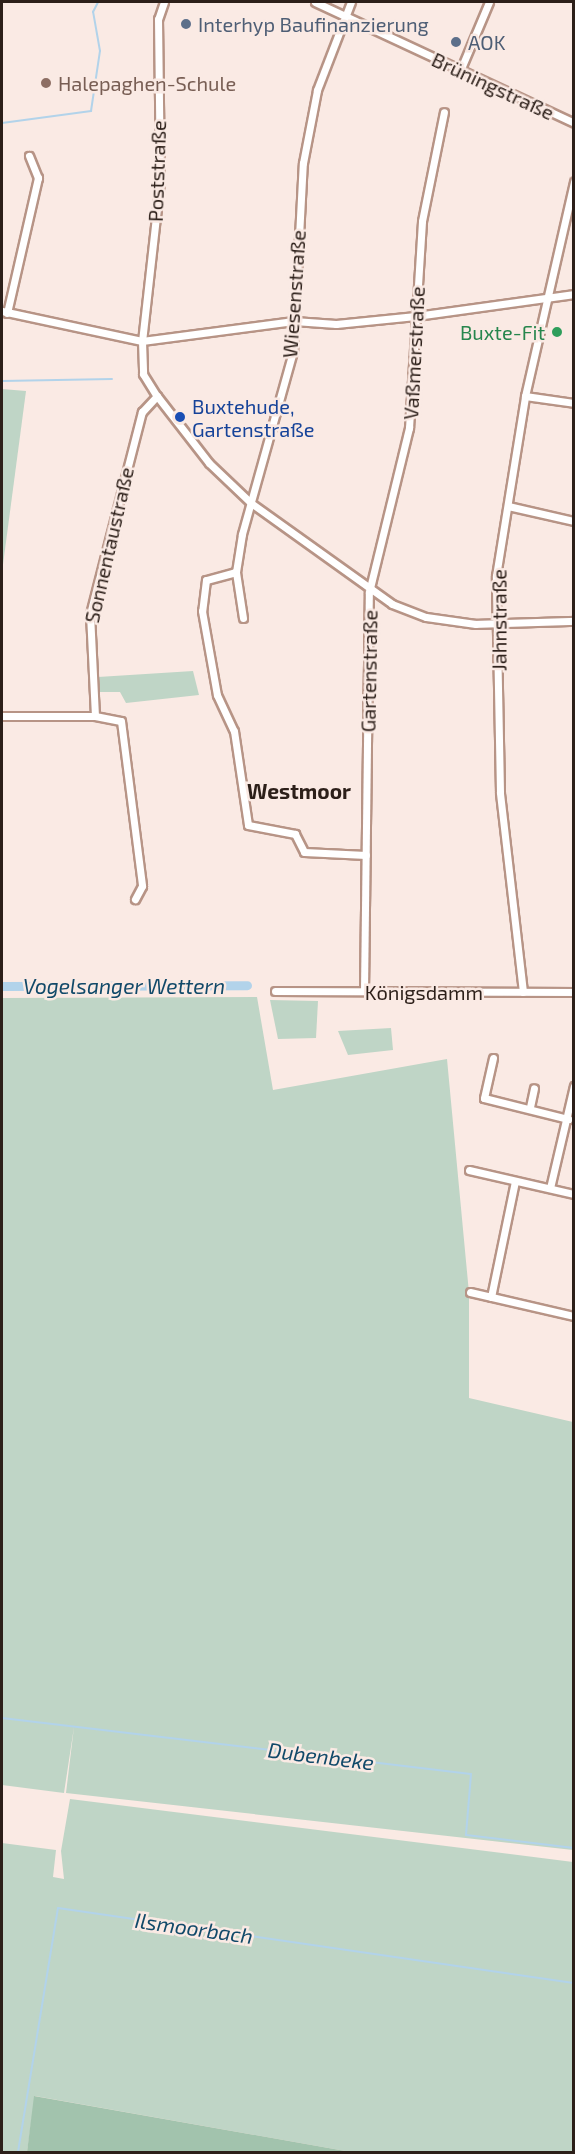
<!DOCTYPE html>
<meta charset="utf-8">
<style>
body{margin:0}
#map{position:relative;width:575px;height:2154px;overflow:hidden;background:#faeae4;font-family:"Exo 2",sans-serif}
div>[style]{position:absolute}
.green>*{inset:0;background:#bfd5c6}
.forest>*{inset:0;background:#a2c3ad}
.stream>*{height:2px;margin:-1px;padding:0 1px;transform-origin:1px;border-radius:1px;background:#b2d3ea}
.canal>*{height:9px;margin:-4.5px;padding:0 4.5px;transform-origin:4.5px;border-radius:4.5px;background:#b2d3ea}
.roads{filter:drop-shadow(2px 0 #b79486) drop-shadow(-2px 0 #b79486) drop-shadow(0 2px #b79486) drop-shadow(0 -2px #b79486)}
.street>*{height:7px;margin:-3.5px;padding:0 3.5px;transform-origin:3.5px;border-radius:3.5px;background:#fff}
.dots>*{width:16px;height:16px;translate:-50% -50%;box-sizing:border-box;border:3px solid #faeae4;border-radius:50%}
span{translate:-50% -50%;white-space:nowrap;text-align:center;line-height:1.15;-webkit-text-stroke:5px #faeae4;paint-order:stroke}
.service-label{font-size:20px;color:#4e5e75}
.left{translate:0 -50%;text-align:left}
.education-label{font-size:20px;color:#785e54}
.street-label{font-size:20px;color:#2c1f19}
.leisure-label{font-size:20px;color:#27864d}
.right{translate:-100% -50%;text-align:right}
.transit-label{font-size:20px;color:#164399}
.neighbourhood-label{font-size:21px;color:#2c1f19;font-weight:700}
.water-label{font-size:21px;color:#114969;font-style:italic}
.frame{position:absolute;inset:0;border:3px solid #2c1f19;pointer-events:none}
</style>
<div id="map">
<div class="green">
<i style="clip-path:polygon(2px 389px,26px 391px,2px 572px)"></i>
<i style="clip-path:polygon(193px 671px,199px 695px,126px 703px,120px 692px,99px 692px,98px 677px)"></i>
<i style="clip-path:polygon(257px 997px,273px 1090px,447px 1059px,469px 1293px,469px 1398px,573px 1422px,573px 1850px,66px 1793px,74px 1727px,64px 1793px,2px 1785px,2px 998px)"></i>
<i style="clip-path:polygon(270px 1000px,318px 1001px,316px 1038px,278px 1039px)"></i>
<i style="clip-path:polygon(391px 1028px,393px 1050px,348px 1055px,338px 1031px)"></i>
<i style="clip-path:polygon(70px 1799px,573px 1862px,573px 2152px,351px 2152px,35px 2096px,27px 2152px,2px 2152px,2px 1843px,56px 1850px,53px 1877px,64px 1879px,61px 1851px)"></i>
</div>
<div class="forest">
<i style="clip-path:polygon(34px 2096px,351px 2152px,27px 2152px)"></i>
</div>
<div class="stream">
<i style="left:2px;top:123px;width:90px;rotate:-7.7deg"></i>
<i style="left:91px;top:111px;width:61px;rotate:-81.5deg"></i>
<i style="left:100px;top:51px;width:40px;rotate:-100deg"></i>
<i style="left:93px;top:12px;width:11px;rotate:-63deg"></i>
<i style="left:2px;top:381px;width:110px;rotate:-1deg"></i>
<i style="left:2px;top:1718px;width:472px;rotate:6.8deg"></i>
<i style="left:471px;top:1774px;width:61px;rotate:94.7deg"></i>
<i style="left:466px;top:1835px;width:109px;rotate:6.9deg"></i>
<i style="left:18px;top:2152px;width:247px;rotate:-80.7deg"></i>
<i style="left:58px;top:1908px;width:521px;rotate:8.27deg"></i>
</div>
<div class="canal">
<i style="left:2px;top:986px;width:245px;rotate:-0.2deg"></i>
</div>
<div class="roads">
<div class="street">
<i style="left:164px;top:2px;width:18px;rotate:109deg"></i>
<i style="left:158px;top:19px;width:162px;rotate:89.3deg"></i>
<i style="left:160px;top:181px;width:161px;rotate:96.4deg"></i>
<i style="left:142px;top:341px;width:33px;rotate:88deg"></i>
<i style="left:143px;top:374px;width:26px;rotate:58deg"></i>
<i style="left:157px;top:396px;width:85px;rotate:52.2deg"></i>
<i style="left:209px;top:463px;width:58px;rotate:43.6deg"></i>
<i style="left:251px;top:503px;width:173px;rotate:35.6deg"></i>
<i style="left:392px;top:604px;width:36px;rotate:21deg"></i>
<i style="left:426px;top:617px;width:50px;rotate:8deg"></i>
<i style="left:476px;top:624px;width:98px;rotate:-1.8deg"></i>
<i style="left:315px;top:2px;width:286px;rotate:25deg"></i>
<i style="left:460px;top:71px;width:75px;rotate:-67.2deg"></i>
<i style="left:2px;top:311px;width:143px;rotate:12.1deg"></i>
<i style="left:142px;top:341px;width:153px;rotate:-7.5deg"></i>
<i style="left:294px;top:321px;width:42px;rotate:4.1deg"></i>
<i style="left:336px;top:324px;width:80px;rotate:-5.7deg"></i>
<i style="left:416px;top:316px;width:160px;rotate:-7.9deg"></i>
<i style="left:7px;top:313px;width:139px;rotate:-77.1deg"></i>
<i style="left:38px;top:178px;width:24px;rotate:-112deg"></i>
<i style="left:525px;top:396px;width:49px;rotate:8.1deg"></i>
<i style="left:508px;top:506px;width:68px;rotate:12.8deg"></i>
<i style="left:236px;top:572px;width:31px;rotate:165deg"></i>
<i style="left:206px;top:580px;width:31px;rotate:97deg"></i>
<i style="left:202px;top:611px;width:85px;rotate:79.9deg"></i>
<i style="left:217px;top:695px;width:40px;rotate:65deg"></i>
<i style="left:234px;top:731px;width:95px;rotate:81.5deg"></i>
<i style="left:248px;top:825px;width:48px;rotate:10.8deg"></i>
<i style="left:295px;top:834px;width:20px;rotate:63deg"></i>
<i style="left:304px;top:852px;width:62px;rotate:2.8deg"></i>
<i style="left:243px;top:618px;width:47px;rotate:-98.7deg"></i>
<i style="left:236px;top:572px;width:38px;rotate:-81deg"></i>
<i style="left:242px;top:534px;width:190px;rotate:-74.4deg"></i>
<i style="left:293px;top:351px;width:188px;rotate:-87deg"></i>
<i style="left:303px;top:163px;width:74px;rotate:-79.1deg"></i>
<i style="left:317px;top:90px;width:94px;rotate:-68.9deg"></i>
<i style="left:2px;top:716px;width:93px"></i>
<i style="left:95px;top:716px;width:102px;rotate:-92.8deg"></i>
<i style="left:90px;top:614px;width:209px;rotate:-75.6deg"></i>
<i style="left:142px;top:412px;width:22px;rotate:-47deg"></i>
<i style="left:95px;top:716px;width:26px;rotate:11deg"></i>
<i style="left:121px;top:721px;width:166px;rotate:82.7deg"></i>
<i style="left:142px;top:886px;width:15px;rotate:118deg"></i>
<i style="left:275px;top:991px;width:299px;rotate:0.2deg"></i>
<i style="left:364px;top:991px;width:399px;rotate:-89.3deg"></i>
<i style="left:369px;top:592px;width:169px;rotate:-76.3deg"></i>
<i style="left:409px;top:428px;width:207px;rotate:-86.4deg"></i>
<i style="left:422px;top:221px;width:111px;rotate:-78.6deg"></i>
<i style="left:523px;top:992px;width:201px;rotate:-96.6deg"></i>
<i style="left:500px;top:792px;width:216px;rotate:-91.1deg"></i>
<i style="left:496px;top:576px;width:182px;rotate:-80.8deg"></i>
<i style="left:525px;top:396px;width:220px;rotate:-77.1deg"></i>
<i style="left:493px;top:1058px;width:41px;rotate:102.7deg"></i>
<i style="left:484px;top:1098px;width:87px;rotate:14deg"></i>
<i style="left:530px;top:1107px;width:19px;rotate:-78deg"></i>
<i style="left:469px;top:1170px;width:108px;rotate:12.9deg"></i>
<i style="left:550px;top:1188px;width:105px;rotate:-76.8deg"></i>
<i style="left:470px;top:1292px;width:107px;rotate:13deg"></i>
<i style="left:491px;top:1297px;width:118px;rotate:-78.3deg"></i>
</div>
</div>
<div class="dots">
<i style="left:186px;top:24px;background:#5c6f8a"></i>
<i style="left:456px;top:42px;background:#5c6f8a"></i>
<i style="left:46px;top:83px;background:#8d6e63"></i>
<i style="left:557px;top:332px;background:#2e9e5b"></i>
<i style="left:180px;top:417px;background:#1a4fb4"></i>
</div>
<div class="service-label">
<span class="left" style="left:198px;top:24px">Interhyp Baufinanzierung</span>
<span class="left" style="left:468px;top:42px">AOK</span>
</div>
<div class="education-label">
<span class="left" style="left:58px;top:83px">Halepaghen-Schule</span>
</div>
<div class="street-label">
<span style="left:493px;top:86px;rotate:25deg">Brüningstraße</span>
<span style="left:157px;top:171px;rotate:-88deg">Poststraße</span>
<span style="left:294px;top:294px;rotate:-86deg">Wiesenstraße</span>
<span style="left:414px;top:353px;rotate:-87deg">Vaßmerstraße</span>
<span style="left:109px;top:545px;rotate:-77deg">Sonnentaustraße</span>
<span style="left:499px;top:620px;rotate:-90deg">Jahnstraße</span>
<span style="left:369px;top:671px;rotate:-89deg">Gartenstraße</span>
<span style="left:424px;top:992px">Königsdamm</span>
</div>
<div class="leisure-label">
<span class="right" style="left:545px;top:332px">Buxte-Fit</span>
</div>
<div class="transit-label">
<span class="left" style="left:192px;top:418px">Buxtehude,<br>Gartenstraße</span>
</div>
<div class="neighbourhood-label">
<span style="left:299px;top:791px">Westmoor</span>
</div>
<div class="water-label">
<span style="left:124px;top:986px">Vogelsanger Wettern</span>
<span style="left:321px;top:1756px;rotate:7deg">Dubenbeke</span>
<span style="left:194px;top:1928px;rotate:8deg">Ilsmoorbach</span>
</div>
<div class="frame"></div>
</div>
